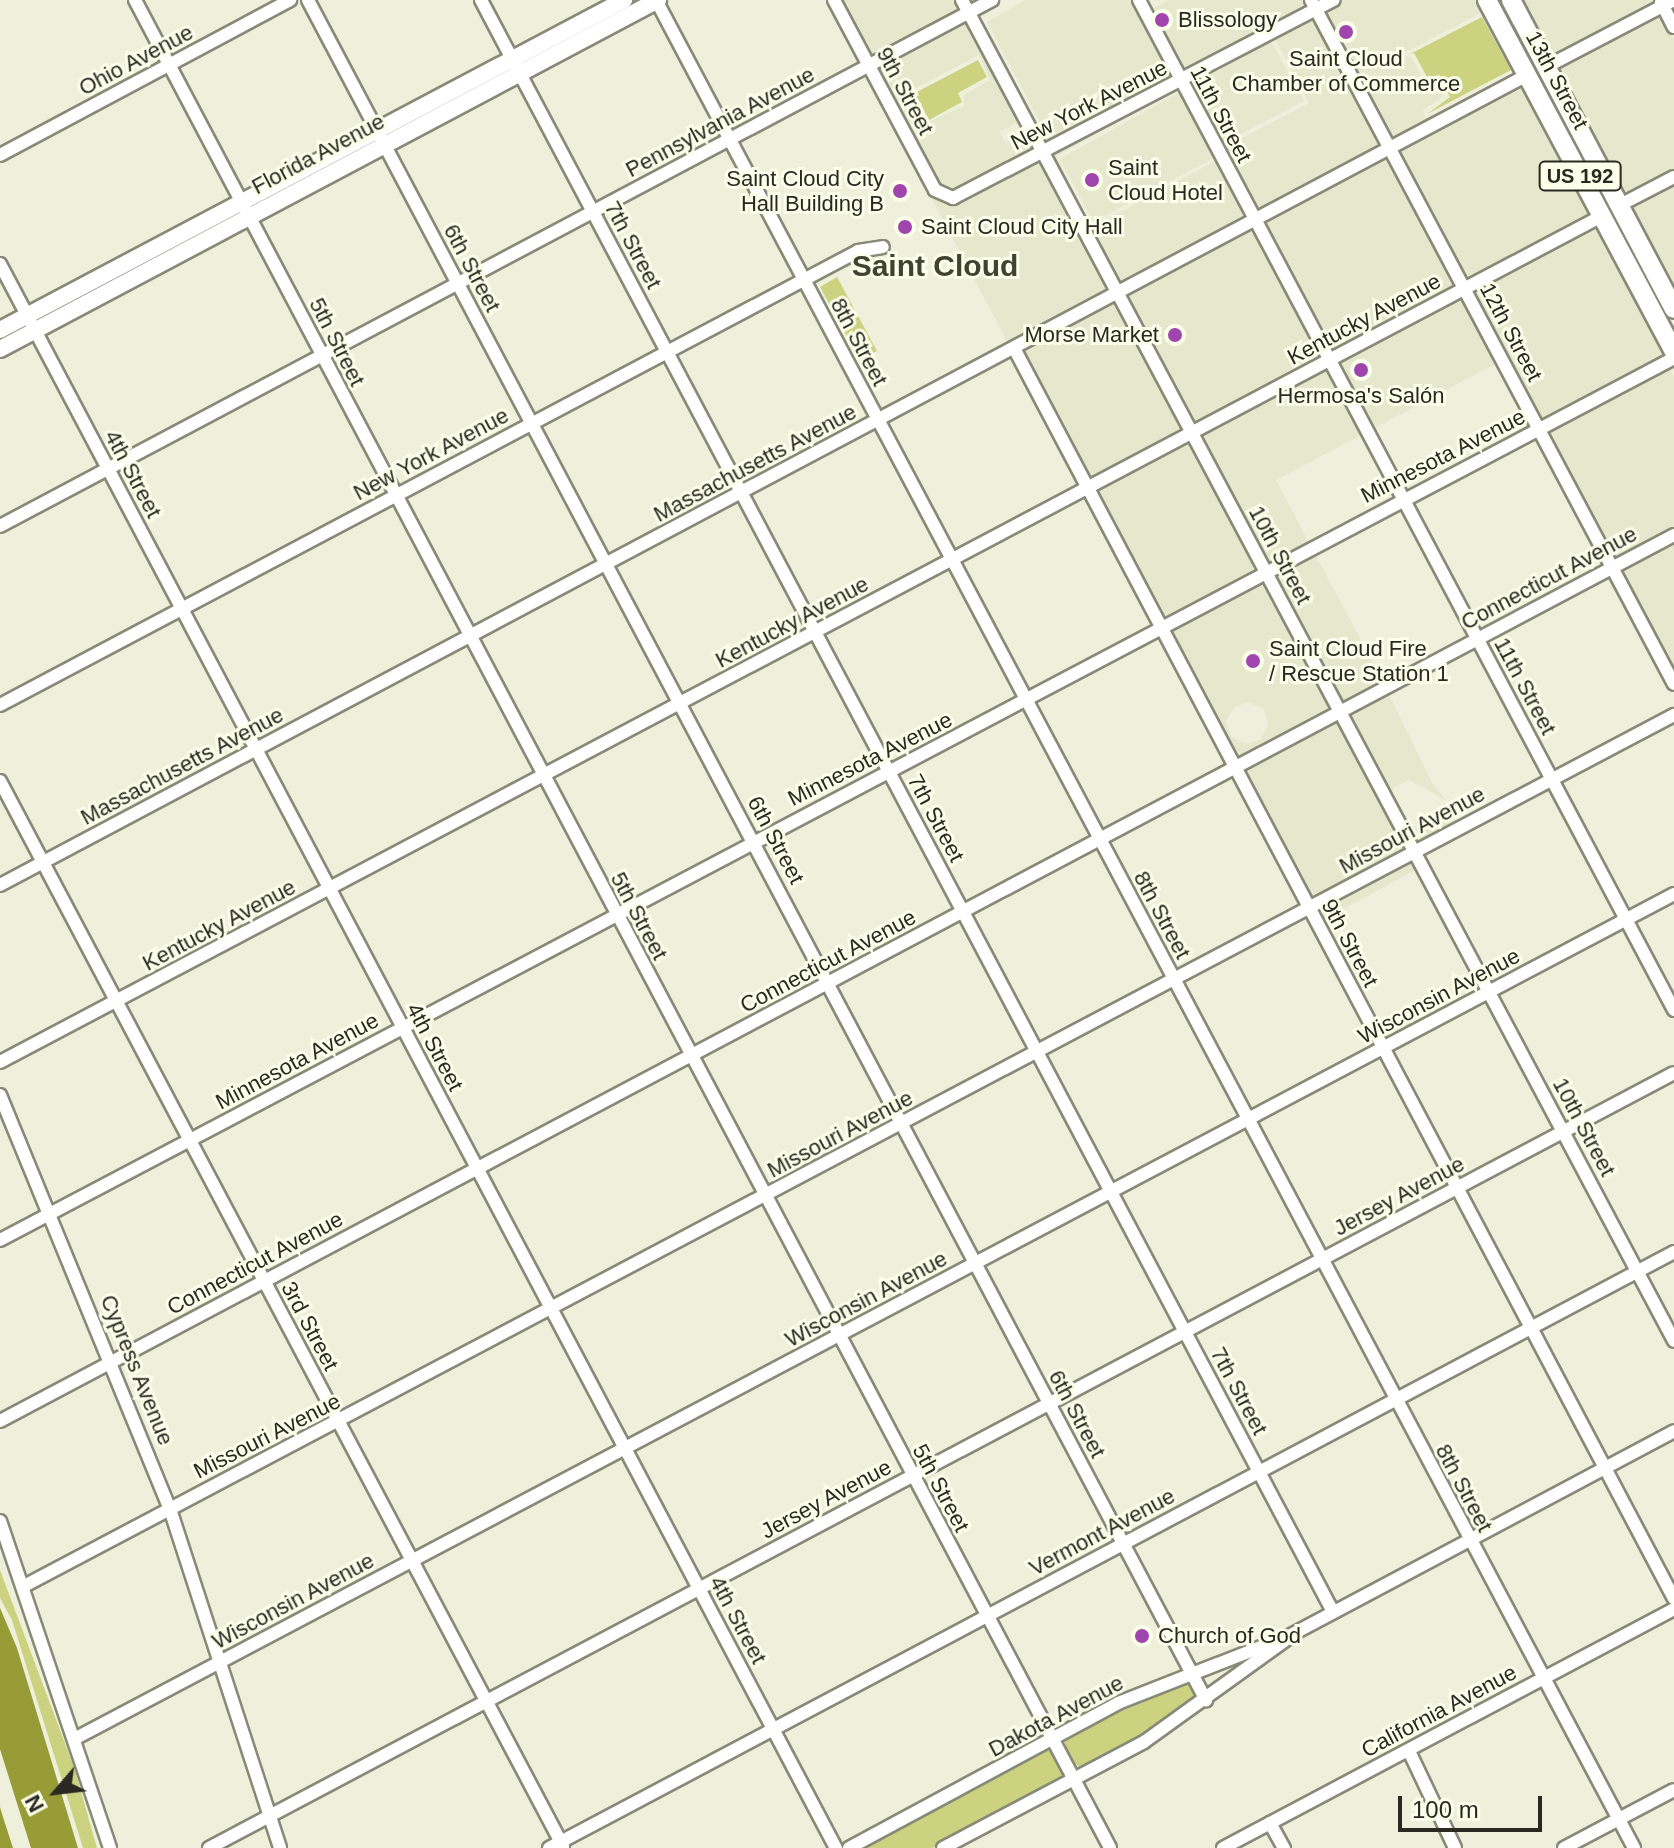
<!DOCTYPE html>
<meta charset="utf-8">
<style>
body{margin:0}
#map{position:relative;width:1674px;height:1848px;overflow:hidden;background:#eef0dc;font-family:Arial,sans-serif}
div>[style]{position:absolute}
.built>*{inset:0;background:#e5e8cc}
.green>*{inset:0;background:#ccd27f}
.water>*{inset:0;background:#979c37}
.roads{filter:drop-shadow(2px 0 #888a78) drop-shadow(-2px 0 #888a78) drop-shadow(0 2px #888a78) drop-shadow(0 -2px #888a78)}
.minor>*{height:12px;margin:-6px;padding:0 6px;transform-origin:6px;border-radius:6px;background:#fff}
.major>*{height:16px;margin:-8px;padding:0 8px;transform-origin:8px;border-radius:8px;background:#fff}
.highway>*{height:18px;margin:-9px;padding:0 9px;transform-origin:9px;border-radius:9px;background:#fff}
.dots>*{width:22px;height:22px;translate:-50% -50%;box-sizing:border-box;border:4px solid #fbfee9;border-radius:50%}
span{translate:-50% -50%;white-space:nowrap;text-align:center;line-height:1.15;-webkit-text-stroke:6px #fbfee9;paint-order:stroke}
.shield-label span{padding:2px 6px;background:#fbfee9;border:2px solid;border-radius:6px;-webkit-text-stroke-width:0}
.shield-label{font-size:20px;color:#292922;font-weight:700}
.poi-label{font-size:22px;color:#292922}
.left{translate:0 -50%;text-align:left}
.right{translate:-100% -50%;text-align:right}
.street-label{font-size:22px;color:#292922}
.district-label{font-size:30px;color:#414332;font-weight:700}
.north{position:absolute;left:16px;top:1752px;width:80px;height:80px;-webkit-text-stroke:6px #fbfee9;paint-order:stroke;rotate:242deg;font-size:22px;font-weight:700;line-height:32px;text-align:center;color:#292922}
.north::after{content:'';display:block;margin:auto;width:28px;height:36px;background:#292922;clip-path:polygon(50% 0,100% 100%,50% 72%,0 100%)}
.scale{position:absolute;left:1398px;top:1796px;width:144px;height:36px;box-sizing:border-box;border:4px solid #292922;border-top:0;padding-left:10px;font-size:24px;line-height:28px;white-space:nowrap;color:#292922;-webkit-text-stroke:6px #fbfee9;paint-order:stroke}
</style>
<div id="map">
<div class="built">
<i style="clip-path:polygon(840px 0,955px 0,961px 11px,872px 60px)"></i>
<i style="clip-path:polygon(1026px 0,1132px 0,1170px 75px,1050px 141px,987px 22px)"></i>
<i style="clip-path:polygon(1169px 0,1303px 0,1303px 6px,1181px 72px,1150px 10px)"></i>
<i style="clip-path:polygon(1344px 0,1475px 0,1482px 12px,1403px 54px,1412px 58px,1429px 91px,1440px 89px,1444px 96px,1423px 110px,1425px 118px,1515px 76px,1393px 141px,1324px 11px)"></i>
<i style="clip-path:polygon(1520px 0,1654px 0,1656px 4px,1551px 59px)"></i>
<i style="clip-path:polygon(1660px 13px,1674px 39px,1674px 172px,1624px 198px,1556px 67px)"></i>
<i style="clip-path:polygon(1314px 16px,1383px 146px,1258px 212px,1223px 148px,1309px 103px,1274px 37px)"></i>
<i style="clip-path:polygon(evenodd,966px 20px,1035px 150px,953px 193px,939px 187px,876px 68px,966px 20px,979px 55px,990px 80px,964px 95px,964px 106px,926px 123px,912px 90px,979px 55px,966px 20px,1016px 123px,1022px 136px,1005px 143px,1000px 132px,1016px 123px)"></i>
<i style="clip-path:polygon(1271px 41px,1304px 101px,1211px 150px,1214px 158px,1093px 222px,1060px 159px)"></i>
<i style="clip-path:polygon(866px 74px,930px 193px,940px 200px,951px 203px,1039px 159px,1110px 291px,1009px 345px)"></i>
<i style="clip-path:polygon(1520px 85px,1590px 217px,1468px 281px,1397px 150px)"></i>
<i style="clip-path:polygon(1177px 88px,1057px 156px,1078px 205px,1094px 226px,1217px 160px,1248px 218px,1120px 285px,1049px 154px)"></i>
<i style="clip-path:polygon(1388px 155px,1458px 286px,1332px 352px,1263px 221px)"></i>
<i style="clip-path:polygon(1674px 183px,1674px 292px,1629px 206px)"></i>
<i style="clip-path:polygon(1253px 226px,1322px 358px,1195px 425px,1125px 294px)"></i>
<i style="clip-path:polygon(1594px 226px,1664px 357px,1542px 421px,1472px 290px)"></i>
<i style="clip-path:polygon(1462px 295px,1497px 363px,1373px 429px,1337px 361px)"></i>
<i style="clip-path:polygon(1115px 299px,1185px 430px,1090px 481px,1021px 349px)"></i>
<i style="clip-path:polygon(1327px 366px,1363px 434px,1276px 480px,1309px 543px,1269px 565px,1200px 433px)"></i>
<i style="clip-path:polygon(1668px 366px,1674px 377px,1674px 529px,1615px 561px,1547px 430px)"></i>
<i style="clip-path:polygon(1190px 439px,1259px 570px,1164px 621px,1095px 490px)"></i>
<i style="clip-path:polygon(1674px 540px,1674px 673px,1620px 569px)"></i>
<i style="clip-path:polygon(1314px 552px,1384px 683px,1344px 705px,1274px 574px)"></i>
<i style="clip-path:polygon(evenodd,1264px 579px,1334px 710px,1237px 761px,1168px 630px,1264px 579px,1249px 702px,1264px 709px,1268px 725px,1261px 739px,1246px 744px,1231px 736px,1226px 721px,1234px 707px,1249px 702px)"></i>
<i style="clip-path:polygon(1388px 692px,1432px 783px,1446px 800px,1409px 780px,1394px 787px,1392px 793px,1409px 825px,1416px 827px,1449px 807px,1458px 823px,1417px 845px,1348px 714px)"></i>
<i style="clip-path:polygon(1339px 719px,1408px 850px,1311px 900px,1242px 770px)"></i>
<i style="clip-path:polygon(1412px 859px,1482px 990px,1386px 1041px,1383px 1034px,1475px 988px,1477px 982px,1415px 870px,1322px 921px,1316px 909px)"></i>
</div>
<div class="green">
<i style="clip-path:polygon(1482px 17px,1511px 70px,1427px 114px,1450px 97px,1440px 79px,1433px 88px,1414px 53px,1408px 55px)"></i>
<i style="clip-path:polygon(978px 60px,987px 77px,958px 93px,962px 102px,929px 120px,915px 93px)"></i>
<i style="clip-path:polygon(837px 277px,877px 351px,860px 360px,820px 287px)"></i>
<i style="clip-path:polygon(0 1570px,75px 1770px,97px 1848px,83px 1848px,12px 1620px,0 1598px)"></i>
<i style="clip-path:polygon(1188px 1680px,1199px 1698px,1147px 1735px,1082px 1769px,1069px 1759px,1064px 1738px)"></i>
<i style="clip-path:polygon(1043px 1749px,1055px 1753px,1063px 1773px,1059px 1781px,933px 1848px,858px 1848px)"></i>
</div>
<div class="water">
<i style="clip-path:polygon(0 1608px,17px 1648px,78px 1848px,31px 1848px,0 1749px)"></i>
<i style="clip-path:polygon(0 1807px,2px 1814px,13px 1848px,0 1848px)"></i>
</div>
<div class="roads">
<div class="minor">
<i style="left:135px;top:0;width:2089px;rotate:62.18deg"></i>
<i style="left:308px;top:0;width:1923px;rotate:62.16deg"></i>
<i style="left:481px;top:0;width:1823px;rotate:62.14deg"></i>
<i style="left:656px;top:0;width:2091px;rotate:62.11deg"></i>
<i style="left:834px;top:0;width:215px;rotate:62deg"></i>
<i style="left:935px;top:190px;width:20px;rotate:24deg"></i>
<i style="left:953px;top:198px;width:429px;rotate:-27.5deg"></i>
<i style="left:962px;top:0;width:1518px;rotate:62.03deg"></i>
<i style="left:1139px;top:0;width:1143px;rotate:62.09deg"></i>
<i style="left:1311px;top:0;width:774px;rotate:62.05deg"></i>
<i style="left:1661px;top:2px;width:28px;rotate:63deg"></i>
<i style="left:1546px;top:67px;width:144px;rotate:-27.6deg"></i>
<i style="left:0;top:155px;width:329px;rotate:-28.1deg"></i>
<i style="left:1620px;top:205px;width:61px;rotate:-27.4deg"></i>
<i style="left:0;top:264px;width:1791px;rotate:62.18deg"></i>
<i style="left:1014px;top:348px;width:1414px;rotate:62.18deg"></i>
<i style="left:0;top:526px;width:1123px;rotate:-27.93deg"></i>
<i style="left:0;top:705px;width:971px;rotate:-27.88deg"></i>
<i style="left:858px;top:251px;width:25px;rotate:-9deg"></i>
<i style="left:0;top:781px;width:1205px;rotate:62.14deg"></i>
<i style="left:0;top:885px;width:1729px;rotate:-27.94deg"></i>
<i style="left:0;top:1062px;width:1812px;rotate:-27.84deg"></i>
<i style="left:0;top:1095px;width:448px;rotate:67.7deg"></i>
<i style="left:170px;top:1509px;width:356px;rotate:72deg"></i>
<i style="left:0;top:1240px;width:1892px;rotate:-27.78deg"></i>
<i style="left:0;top:1421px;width:1894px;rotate:-27.89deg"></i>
<i style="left:0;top:1521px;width:345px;rotate:71.4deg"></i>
<i style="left:24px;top:1586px;width:1866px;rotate:-27.83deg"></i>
<i style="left:76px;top:1738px;width:1807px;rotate:-27.84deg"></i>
<i style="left:1409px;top:1751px;width:107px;rotate:64.6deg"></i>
<i style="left:1270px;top:1823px;width:29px;rotate:61deg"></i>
<i style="left:209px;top:1848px;width:1657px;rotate:-27.88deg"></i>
<i style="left:549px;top:1848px;width:1273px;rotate:-27.91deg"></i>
<i style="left:849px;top:1848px;width:306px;rotate:-28.3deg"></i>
<i style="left:1118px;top:1703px;width:184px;rotate:-21.4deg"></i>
<i style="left:1289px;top:1636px;width:436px;rotate:-28deg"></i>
<i style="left:943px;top:1848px;width:227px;rotate:-27.8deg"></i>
<i style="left:1144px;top:1742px;width:176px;rotate:-35.8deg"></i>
<i style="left:1223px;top:1848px;width:510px;rotate:-27.92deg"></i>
<i style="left:1564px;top:1848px;width:124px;rotate:-27.8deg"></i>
</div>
<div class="major">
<i style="left:0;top:330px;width:706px;rotate:-27.87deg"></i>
<i style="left:0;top:349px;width:745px;rotate:-27.94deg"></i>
</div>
<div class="highway">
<i style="left:1487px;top:0;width:399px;rotate:62deg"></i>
<i style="left:1511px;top:0;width:349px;rotate:62.2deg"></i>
</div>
</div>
<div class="dots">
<i style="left:1162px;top:20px;background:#a044ae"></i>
<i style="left:1346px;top:32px;background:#a044ae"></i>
<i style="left:1092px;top:180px;background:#a044ae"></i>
<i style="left:900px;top:191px;background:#a044ae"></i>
<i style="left:905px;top:227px;background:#a044ae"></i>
<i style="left:1175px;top:335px;background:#a044ae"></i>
<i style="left:1361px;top:370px;background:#a044ae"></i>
<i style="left:1253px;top:661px;background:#a044ae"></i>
<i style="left:1142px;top:1636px;background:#a044ae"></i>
</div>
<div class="shield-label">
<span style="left:1580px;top:176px">US 192</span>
</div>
<div class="poi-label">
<span class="left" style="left:1178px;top:20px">Blissology</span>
<span style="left:1346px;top:71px">Saint Cloud<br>Chamber of Commerce</span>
<span class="left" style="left:1108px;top:180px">Saint<br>Cloud Hotel</span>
<span class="right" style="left:884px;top:191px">Saint Cloud City<br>Hall Building B</span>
<span class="left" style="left:921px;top:227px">Saint Cloud City Hall</span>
<span class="right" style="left:1159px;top:335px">Morse Market</span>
<span style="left:1361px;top:396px">Hermosa's Salón</span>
<span class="left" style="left:1269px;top:661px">Saint Cloud Fire<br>/ Rescue Station 1</span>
<span class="left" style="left:1158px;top:1636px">Church of God</span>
</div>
<div class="street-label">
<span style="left:136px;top:60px;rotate:-28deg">Ohio Avenue</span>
<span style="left:1557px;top:80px;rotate:62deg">13th Street</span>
<span style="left:905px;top:91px;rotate:62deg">9th Street</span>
<span style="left:1089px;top:105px;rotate:-27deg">New York Avenue</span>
<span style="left:1221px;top:114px;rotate:62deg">11th Street</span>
<span style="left:720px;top:122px;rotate:-28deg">Pennsylvania Avenue</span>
<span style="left:318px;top:154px;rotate:-28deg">Florida Avenue</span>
<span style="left:633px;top:245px;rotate:62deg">7th Street</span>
<span style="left:472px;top:268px;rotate:62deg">6th Street</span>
<span style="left:1364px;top:319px;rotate:-28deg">Kentucky Avenue</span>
<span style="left:1511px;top:332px;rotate:62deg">12th Street</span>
<span style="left:337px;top:342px;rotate:63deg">5th Street</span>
<span style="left:859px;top:342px;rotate:62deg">8th Street</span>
<span style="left:431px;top:454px;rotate:-28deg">New York Avenue</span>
<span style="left:1443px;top:456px;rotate:-27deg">Minnesota Avenue</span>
<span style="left:755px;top:463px;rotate:-28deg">Massachusetts Avenue</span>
<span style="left:133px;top:474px;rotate:62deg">4th Street</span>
<span style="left:1280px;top:555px;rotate:62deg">10th Street</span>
<span style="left:1549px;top:578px;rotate:-28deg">Connecticut Avenue</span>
<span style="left:792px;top:622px;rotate:-28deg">Kentucky Avenue</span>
<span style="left:1525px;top:686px;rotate:62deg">11th Street</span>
<span style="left:870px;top:759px;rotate:-27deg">Minnesota Avenue</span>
<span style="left:182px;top:766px;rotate:-28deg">Massachusetts Avenue</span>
<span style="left:936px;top:818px;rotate:62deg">7th Street</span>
<span style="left:1412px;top:830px;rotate:-28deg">Missouri Avenue</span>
<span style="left:776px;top:840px;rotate:62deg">6th Street</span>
<span style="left:1162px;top:915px;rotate:62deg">8th Street</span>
<span style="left:639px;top:916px;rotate:62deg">5th Street</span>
<span style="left:219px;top:925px;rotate:-28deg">Kentucky Avenue</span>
<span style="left:1350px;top:943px;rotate:62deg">9th Street</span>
<span style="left:828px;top:961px;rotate:-28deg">Connecticut Avenue</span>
<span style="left:1439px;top:996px;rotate:-28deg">Wisconsin Avenue</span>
<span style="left:435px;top:1047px;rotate:62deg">4th Street</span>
<span style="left:297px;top:1061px;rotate:-28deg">Minnesota Avenue</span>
<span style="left:1584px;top:1127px;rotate:62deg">10th Street</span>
<span style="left:840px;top:1134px;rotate:-28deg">Missouri Avenue</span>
<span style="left:1399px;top:1196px;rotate:-28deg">Jersey Avenue</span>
<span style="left:255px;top:1263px;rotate:-28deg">Connecticut Avenue</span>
<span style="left:866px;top:1299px;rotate:-28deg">Wisconsin Avenue</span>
<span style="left:310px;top:1326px;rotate:62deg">3rd Street</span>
<span style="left:137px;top:1370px;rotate:68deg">Cypress Avenue</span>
<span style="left:1239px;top:1391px;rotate:62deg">7th Street</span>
<span style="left:1077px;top:1414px;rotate:62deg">6th Street</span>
<span style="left:267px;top:1436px;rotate:-27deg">Missouri Avenue</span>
<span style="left:941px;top:1488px;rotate:62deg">5th Street</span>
<span style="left:1464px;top:1488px;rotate:62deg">8th Street</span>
<span style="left:826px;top:1499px;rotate:-28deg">Jersey Avenue</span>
<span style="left:1102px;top:1532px;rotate:-28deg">Vermont Avenue</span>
<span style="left:293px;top:1601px;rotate:-28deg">Wisconsin Avenue</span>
<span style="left:738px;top:1620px;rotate:62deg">4th Street</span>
<span style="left:1439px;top:1711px;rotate:-28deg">California Avenue</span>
<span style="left:1056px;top:1716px;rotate:-28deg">Dakota Avenue</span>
</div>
<div class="district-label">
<span style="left:935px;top:266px">Saint Cloud</span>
</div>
<div class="north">N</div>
<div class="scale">100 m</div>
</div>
